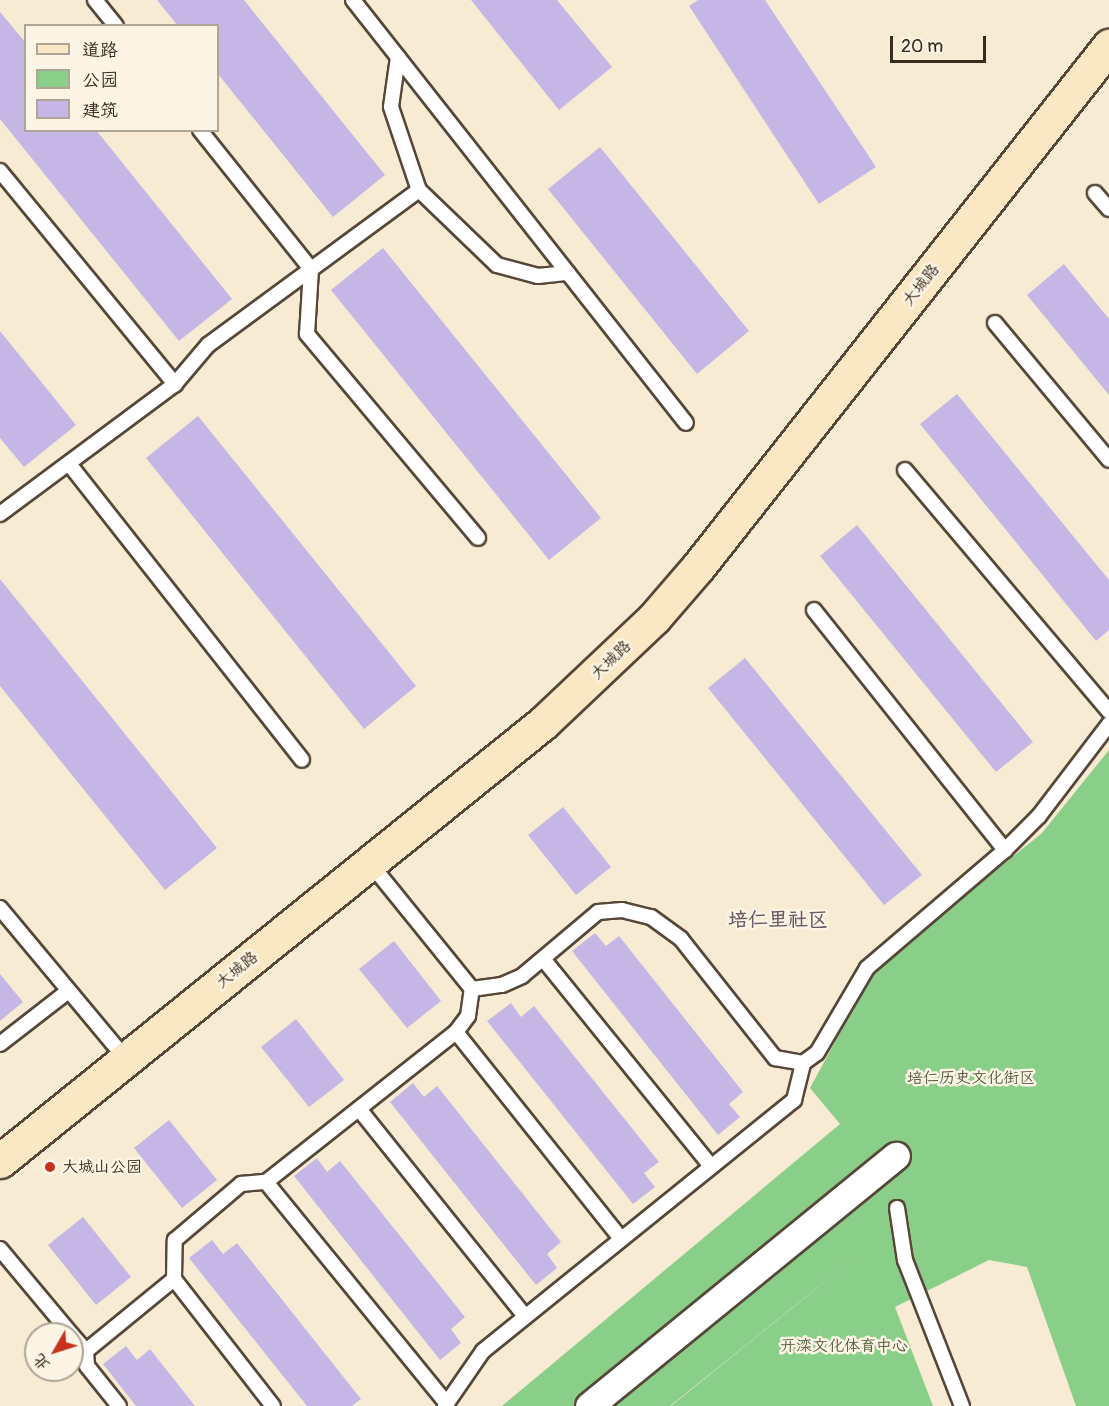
<!DOCTYPE html>
<meta charset="utf-8">
<style>
body{margin:0}
#map{position:relative;width:1109px;height:1406px;overflow:hidden;background:#f7ebd3;font-family:Pangolin,"LXGW WenKai TC",sans-serif}
div>[style]{position:absolute}
.green>*{inset:0;background:#8acf89}
.building>*{inset:0;background:#c5b7e5}
.roads{filter:drop-shadow(2px 0 #574739) drop-shadow(-2px 0 #574739) drop-shadow(0 2px #574739) drop-shadow(0 -2px #574739)}
.lane>*{height:14px;margin:-7px;padding:0 7px;transform-origin:7px;border-radius:7px;background:#fff}
.street>*{height:27px;margin:-13.5px;padding:0 13.5px;transform-origin:13.5px;border-radius:13.5px;background:#fff}
.secondary>*{height:33px;margin:-16.5px;padding:0 16.5px;transform-origin:16.5px;border-radius:16.5px;background:#fae7c3}
.dots>*{width:16px;height:16px;translate:-50% -50%;box-sizing:border-box;border:3px solid #fcf5e5;border-radius:50%}
span{translate:-50% -50%;white-space:nowrap;text-align:center;line-height:1.15;-webkit-text-stroke:5px #fcf5e5;paint-order:stroke}
.street-label{font-size:16px;color:#3b2a1e}
.park-label{font-size:16px;color:#535c3e}
.poi-label{font-size:16px;color:#3b2a1e}
.left{translate:0 -50%;text-align:left}
.quarter-label{font-size:20px;color:#6b5b64;font-weight:700}
.legend{position:absolute;left:24px;top:24px;width:195px;height:108px;box-sizing:border-box;background:#fcf5e5;border:2px solid #afa495;margin:0;padding:8px 10px;list-style:none;font-size:18px;color:#3b2a1e}
.legend li{display:flex;align-items:center;gap:12px;height:30px}
.legend b{width:30px;border:2px solid #afa495}
.north{position:absolute;left:24px;top:1322px;width:60px;height:60px;box-sizing:border-box;background:#fcf5e5;border:2px solid #afa495;border-radius:50%;rotate:231deg;font-size:16px;font-weight:700;line-height:24px;text-align:center;color:#3b2a1e}
.north::after{content:'';display:block;margin:auto;width:21px;height:27px;background:#c8321e;clip-path:polygon(50% 0,100% 100%,50% 72%,0 100%)}
.scale{position:absolute;left:890px;top:36px;width:96px;height:27px;box-sizing:border-box;border:3px solid #3b2a1e;border-top:0;padding-left:8px;font-size:18px;line-height:21px;white-space:nowrap;color:#3b2a1e;-webkit-text-stroke:4px #fcf5e5;paint-order:stroke}
</style>
<div id="map">
<div class="green">
<i style="clip-path:polygon(1109px 750px,1109px 1406px,1076px 1406px,1027px 1267px,989px 1260px,895px 1307px,933px 1406px,671px 1406px,859px 1254px,670px 1406px,502px 1406px,840px 1124px,810px 1088px,875px 968px,1042px 833px)"></i>
</div>
<div class="building">
<i style="clip-path:polygon(157px 0,244px 0,385px 175px,333px 217px,218px 74px,218px 26px,178px 26px)"></i>
<i style="clip-path:polygon(471px 0,557px 0,612px 67px,559px 110px)"></i>
<i style="clip-path:polygon(698px 0,765px 0,876px 167px,819px 204px,689px 6px)"></i>
<i style="clip-path:polygon(0 12px,26px 43px,26px 130px,96px 130px,232px 299px,179px 341px,0 119px)"></i>
<i style="clip-path:polygon(600px 147px,749px 331px,697px 374px,548px 189px)"></i>
<i style="clip-path:polygon(383px 248px,601px 518px,549px 560px,331px 290px)"></i>
<i style="clip-path:polygon(1064px 264px,1109px 319px,1109px 395px,1027px 295px)"></i>
<i style="clip-path:polygon(0 331px,76px 425px,24px 467px,0 438px)"></i>
<i style="clip-path:polygon(957px 394px,1109px 580px,1109px 630px,1096px 641px,920px 424px)"></i>
<i style="clip-path:polygon(198px 416px,416px 686px,364px 729px,146px 458px)"></i>
<i style="clip-path:polygon(857px 525px,1033px 742px,996px 772px,820px 556px)"></i>
<i style="clip-path:polygon(0 579px,217px 848px,165px 890px,0 686px)"></i>
<i style="clip-path:polygon(745px 658px,922px 875px,884px 905px,708px 688px)"></i>
<i style="clip-path:polygon(563px 807px,611px 867px,576px 895px,528px 835px)"></i>
<i style="clip-path:polygon(595px 933px,606px 946px,619px 936px,743px 1092px,729px 1104px,740px 1117px,718px 1135px,572px 951px)"></i>
<i style="clip-path:polygon(394px 941px,441px 1001px,407px 1028px,359px 969px)"></i>
<i style="clip-path:polygon(0 974px,23px 1002px,0 1021px)"></i>
<i style="clip-path:polygon(511px 1003px,521px 1017px,534px 1006px,659px 1162px,644px 1173px,655px 1187px,633px 1204px,487px 1021px)"></i>
<i style="clip-path:polygon(296px 1019px,344px 1080px,309px 1107px,261px 1047px)"></i>
<i style="clip-path:polygon(413px 1083px,424px 1097px,437px 1086px,561px 1242px,547px 1254px,557px 1268px,536px 1285px,390px 1102px)"></i>
<i style="clip-path:polygon(169px 1120px,217px 1180px,182px 1208px,134px 1148px)"></i>
<i style="clip-path:polygon(317px 1158px,327px 1172px,340px 1161px,465px 1317px,451px 1329px,461px 1343px,440px 1360px,294px 1176px)"></i>
<i style="clip-path:polygon(83px 1217px,131px 1277px,96px 1305px,48px 1245px)"></i>
<i style="clip-path:polygon(212px 1240px,223px 1254px,237px 1243px,361px 1399px,352px 1406px,307px 1406px,189px 1258px)"></i>
<i style="clip-path:polygon(126px 1346px,137px 1360px,150px 1349px,195px 1406px,136px 1406px,103px 1364px)"></i>
</div>
<div class="roads">
<div class="lane">
<i style="left:95px;top:0;width:33px;rotate:51deg"></i>
<i style="left:353px;top:0;width:538px;rotate:51.79deg"></i>
<i style="left:398px;top:57px;width:50px;rotate:98deg"></i>
<i style="left:391px;top:107px;width:88px;rotate:71.4deg"></i>
<i style="left:200px;top:130px;width:178px;rotate:51.4deg"></i>
<i style="left:311px;top:269px;width:65px;rotate:93.5deg"></i>
<i style="left:307px;top:334px;width:266px;rotate:50deg"></i>
<i style="left:0;top:171px;width:276px;rotate:50.6deg"></i>
<i style="left:1095px;top:193px;width:21px;rotate:49deg"></i>
<i style="left:995px;top:323px;width:178px;rotate:50.2deg"></i>
<i style="left:70px;top:465px;width:375px;rotate:51.8deg"></i>
<i style="left:905px;top:470px;width:316px;rotate:49.8deg"></i>
<i style="left:0;top:514px;width:218px;rotate:-36.6deg"></i>
<i style="left:175px;top:384px;width:51px;rotate:-49.8deg"></i>
<i style="left:208px;top:345px;width:262px;rotate:-36.3deg"></i>
<i style="left:419px;top:190px;width:108px;rotate:43.9deg"></i>
<i style="left:497px;top:265px;width:42px;rotate:15deg"></i>
<i style="left:538px;top:276px;width:30px;rotate:-6deg"></i>
<i style="left:814px;top:610px;width:307px;rotate:51.5deg"></i>
<i style="left:370px;top:863px;width:162px;rotate:51deg"></i>
<i style="left:0;top:908px;width:197px;rotate:50.2deg"></i>
<i style="left:544px;top:960px;width:265px;rotate:51deg"></i>
<i style="left:456px;top:1032px;width:265px;rotate:51.4deg"></i>
<i style="left:0;top:1044px;width:85px;rotate:-37.8deg"></i>
<i style="left:359px;top:1109px;width:265px;rotate:51.3deg"></i>
<i style="left:266px;top:1182px;width:286px;rotate:50.8deg"></i>
<i style="left:897px;top:1208px;width:53px;rotate:81.3deg"></i>
<i style="left:905px;top:1260px;width:157px;rotate:68.7deg"></i>
<i style="left:0;top:1249px;width:111px;rotate:50.1deg"></i>
<i style="left:174px;top:1279px;width:161px;rotate:52.1deg"></i>
<i style="left:72px;top:1335px;width:21px;rotate:49deg"></i>
<i style="left:86px;top:1351px;width:114px;rotate:-39.3deg"></i>
<i style="left:174px;top:1279px;width:39px;rotate:-89deg"></i>
<i style="left:175px;top:1240px;width:87px;rotate:-40.3deg"></i>
<i style="left:241px;top:1184px;width:25px;rotate:-5deg"></i>
<i style="left:266px;top:1182px;width:242px;rotate:-38.3deg"></i>
<i style="left:456px;top:1032px;width:20px;rotate:-53deg"></i>
<i style="left:468px;top:1016px;width:27px;rotate:-82deg"></i>
<i style="left:472px;top:989px;width:30px;rotate:-8deg"></i>
<i style="left:502px;top:985px;width:22px;rotate:-24deg"></i>
<i style="left:522px;top:976px;width:99px;rotate:-40.1deg"></i>
<i style="left:598px;top:912px;width:24px;rotate:-5deg"></i>
<i style="left:622px;top:910px;width:30px;rotate:14deg"></i>
<i style="left:651px;top:917px;width:37px;rotate:36deg"></i>
<i style="left:681px;top:939px;width:152px;rotate:51.7deg"></i>
<i style="left:775px;top:1058px;width:28px;rotate:10deg"></i>
<i style="left:803px;top:1063px;width:17px;rotate:-36deg"></i>
<i style="left:817px;top:1053px;width:99px;rotate:-59.5deg"></i>
<i style="left:867px;top:968px;width:182px;rotate:-40.5deg"></i>
<i style="left:1005px;top:850px;width:48px;rotate:-45deg"></i>
<i style="left:1039px;top:816px;width:116px;rotate:-52.7deg"></i>
<i style="left:86px;top:1351px;width:15px;rotate:86deg"></i>
<i style="left:87px;top:1366px;width:51px;rotate:51.3deg"></i>
<i style="left:445px;top:1406px;width:67px;rotate:-55.4deg"></i>
<i style="left:483px;top:1351px;width:400px;rotate:-38.9deg"></i>
<i style="left:794px;top:1100px;width:38px;rotate:-76deg"></i>
</div>
<div class="street">
<i style="left:589px;top:1406px;width:396px;rotate:-39.2deg"></i>
</div>
<div class="secondary">
<i style="left:0;top:1161px;width:698px;rotate:-38.89deg"></i>
<i style="left:543px;top:723px;width:153px;rotate:-43.4deg"></i>
<i style="left:654px;top:618px;width:67px;rotate:-49.2deg"></i>
<i style="left:698px;top:567px;width:664px;rotate:-51.73deg"></i>
</div>
</div>
<div class="dots">
<i style="left:50px;top:1167px;background:#c8321e"></i>
</div>
<div class="street-label">
<span style="left:921px;top:285px;rotate:-52deg">大城路</span>
<span style="left:611px;top:660px;rotate:-44deg">大城路</span>
<span style="left:237px;top:970px;rotate:-39deg">大城路</span>
</div>
<div class="park-label">
<span style="left:971px;top:1078px">培仁历史文化街区</span>
<span style="left:844px;top:1346px">开滦文化体育中心</span>
</div>
<div class="poi-label">
<span class="left" style="left:62px;top:1167px">大城山公园</span>
</div>
<div class="quarter-label">
<span style="left:778px;top:919px">培仁里社区</span>
</div>
<ul class="legend">
<li><b style="height:8px;background:#fae7c3"></b>道路</li>
<li><b style="height:16px;background:#8acf89"></b>公园</li>
<li><b style="height:16px;background:#c5b7e5"></b>建筑</li>
</ul>
<div class="north">北</div>
<div class="scale">20 m</div>
</div>
